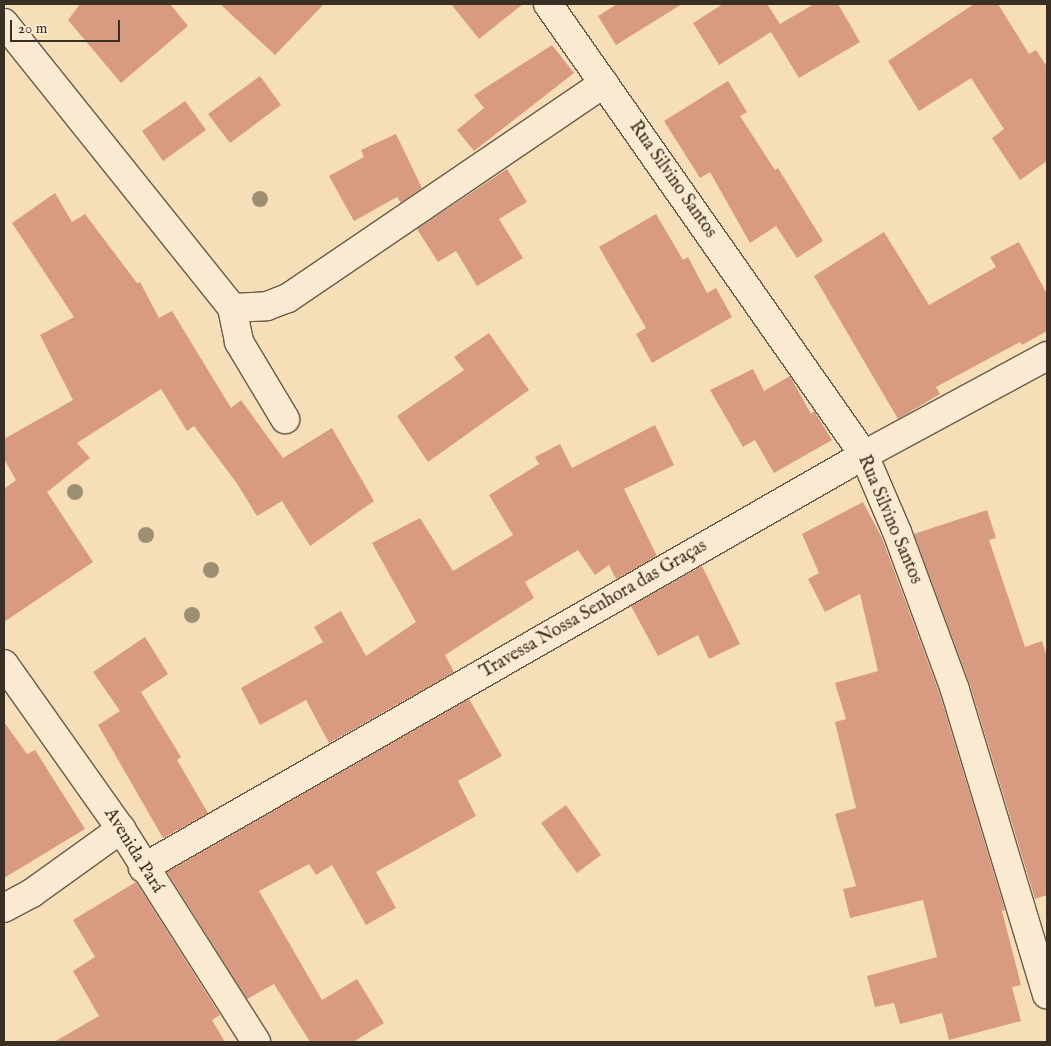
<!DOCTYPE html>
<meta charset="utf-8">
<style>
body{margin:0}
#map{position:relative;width:1051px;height:1046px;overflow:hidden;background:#f6dfb8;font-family:"IM FELL English",serif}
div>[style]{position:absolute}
.building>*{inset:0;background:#d89b81}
.roads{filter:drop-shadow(1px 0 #695b48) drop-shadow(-1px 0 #695b48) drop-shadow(0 1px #695b48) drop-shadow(0 -1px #695b48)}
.minor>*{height:28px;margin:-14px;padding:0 14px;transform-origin:14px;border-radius:14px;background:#f9ead1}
.trees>*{width:16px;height:16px;margin:-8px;border-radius:50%;background:#9c8f72}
span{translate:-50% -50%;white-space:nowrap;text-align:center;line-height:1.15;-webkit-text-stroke:4px #f9ead1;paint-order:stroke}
.street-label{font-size:18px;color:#3a2f23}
.frame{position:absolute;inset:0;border:5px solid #3a2f23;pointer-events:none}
.scale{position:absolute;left:10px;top:20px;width:110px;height:22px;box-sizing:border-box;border:2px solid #3a2f23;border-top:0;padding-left:6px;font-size:15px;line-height:18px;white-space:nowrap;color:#3a2f23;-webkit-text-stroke:4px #f9ead1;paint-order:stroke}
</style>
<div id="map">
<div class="building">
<i style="clip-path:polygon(80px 4px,170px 4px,188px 26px,121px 83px,68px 20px)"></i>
<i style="clip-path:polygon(220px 4px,324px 4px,275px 55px)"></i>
<i style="clip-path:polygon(451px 4px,523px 4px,479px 39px)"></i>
<i style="clip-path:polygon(617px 4px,682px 4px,616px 45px,598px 16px)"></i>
<i style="clip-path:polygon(723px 4px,767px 4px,780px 24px,814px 4px,838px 4px,860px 42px,799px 78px,771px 32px,719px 65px,693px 23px)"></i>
<i style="clip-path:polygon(974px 4px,998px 4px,1029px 54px,1036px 50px,1047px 67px,1047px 161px,1020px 180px,992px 138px,1004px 129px,971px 78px,919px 111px,888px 61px)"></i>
<i style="clip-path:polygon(552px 45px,574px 73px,474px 151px,457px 130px,484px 108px,474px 95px)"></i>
<i style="clip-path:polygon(260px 76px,281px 105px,230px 143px,208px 114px)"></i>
<i style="clip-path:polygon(728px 81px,747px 112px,740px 116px,775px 170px,778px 168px,823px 241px,797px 258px,776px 226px,750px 243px,710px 172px,700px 178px,664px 121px)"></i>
<i style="clip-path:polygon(185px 101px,206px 130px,163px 161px,142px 131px)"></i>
<i style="clip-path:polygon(396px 134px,422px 188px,401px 203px,397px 197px,354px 221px,329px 176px,364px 157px,361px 150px)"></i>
<i style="clip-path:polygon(507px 169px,527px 202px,499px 219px,523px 258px,477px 286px,456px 251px,438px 262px,417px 229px)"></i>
<i style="clip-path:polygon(55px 193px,72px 222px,85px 214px,137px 283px,140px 282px,159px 318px,172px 311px,231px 408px,241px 400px,283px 458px,332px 428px,374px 501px,310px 546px,282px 501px,257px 516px,236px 482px,194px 426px,187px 431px,161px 389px,77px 443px,90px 458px,47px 492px,93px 562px,4px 622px,4px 489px,16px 480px,4px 459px,4px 439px,73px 400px,40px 335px,74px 317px,12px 223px)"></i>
<i style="clip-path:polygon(656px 214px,683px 260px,688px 257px,707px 293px,716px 288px,732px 317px,652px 363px,636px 334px,646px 328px,599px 247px)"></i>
<i style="clip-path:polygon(884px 232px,929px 305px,996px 267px,990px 257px,1019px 242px,1047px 294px,1047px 331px,1022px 345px,1020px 342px,936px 387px,940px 394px,898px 419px,814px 276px)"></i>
<i style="clip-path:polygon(489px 333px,529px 390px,428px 462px,397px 416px,464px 370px,454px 357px)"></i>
<i style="clip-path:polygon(753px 369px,764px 391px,790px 376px,811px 414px,814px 411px,832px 440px,774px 473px,755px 440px,743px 447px,710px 390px)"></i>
<i style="clip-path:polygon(655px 425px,674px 465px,624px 489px,657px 556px,616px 579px,609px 565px,595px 575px,578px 550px,525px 582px,534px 598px,445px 655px,454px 672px,329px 743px,306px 700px,260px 725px,241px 688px,323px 642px,314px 627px,341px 611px,366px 656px,416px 622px,372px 543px,420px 518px,453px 571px,513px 535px,489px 495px,539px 464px,535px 457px,560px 444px,572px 468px)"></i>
<i style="clip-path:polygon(863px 502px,882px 538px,940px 695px,1005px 910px,1002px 911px,1021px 985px,1012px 987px,1021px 1021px,949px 1040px,942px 1013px,900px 1024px,894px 1003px,875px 1007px,867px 976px,937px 957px,923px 900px,850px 918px,843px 889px,856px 886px,835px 814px,856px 808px,835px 722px,846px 719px,835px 683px,878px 671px,860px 594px,825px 612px,808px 579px,819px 573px,802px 534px)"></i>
<i style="clip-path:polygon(987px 510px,996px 538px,989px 540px,1025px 647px,1042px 641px,1047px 657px,1047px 895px,1035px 899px,970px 685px,914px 534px)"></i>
<i style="clip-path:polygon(702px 566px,740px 644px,709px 659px,698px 635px,658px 656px,631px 606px)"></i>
<i style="clip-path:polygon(145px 637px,168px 674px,141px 692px,181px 757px,177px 760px,208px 813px,163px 838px,98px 725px,120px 711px,93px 672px)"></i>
<i style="clip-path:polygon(469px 699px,502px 756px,458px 781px,476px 816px,376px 872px,396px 908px,366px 925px,332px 865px,316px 875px,309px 864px,259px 891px,322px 1000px,357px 979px,384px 1023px,353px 1042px,310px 1042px,274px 984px,247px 999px,167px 872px)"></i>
<i style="clip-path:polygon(4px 722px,27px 754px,35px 750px,85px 829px,4px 878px)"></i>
<i style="clip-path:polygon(566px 805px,601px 855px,577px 873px,541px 823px)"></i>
<i style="clip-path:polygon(136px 882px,220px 1015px,212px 1020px,225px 1042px,54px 1042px,99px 1016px,73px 971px,95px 957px,73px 920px)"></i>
</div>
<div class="roads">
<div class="minor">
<i style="left:548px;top:4px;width:551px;rotate:54.98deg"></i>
<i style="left:864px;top:455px;width:84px;rotate:66.8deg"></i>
<i style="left:897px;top:532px;width:168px;rotate:69.8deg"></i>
<i style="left:955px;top:690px;width:318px;rotate:73.2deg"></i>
<i style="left:4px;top:23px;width:365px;rotate:51.3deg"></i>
<i style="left:232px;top:308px;width:35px;rotate:-3deg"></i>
<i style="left:267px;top:306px;width:22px;rotate:-21deg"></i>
<i style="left:288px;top:298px;width:382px;rotate:-34.2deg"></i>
<i style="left:232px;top:308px;width:35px;rotate:78deg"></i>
<i style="left:239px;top:342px;width:90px;rotate:59.1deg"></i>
<i style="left:4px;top:664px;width:202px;rotate:54.7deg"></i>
<i style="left:121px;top:829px;width:252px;rotate:57.6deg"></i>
<i style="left:143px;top:868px;width:831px;rotate:-29.8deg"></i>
<i style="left:864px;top:455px;width:208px;rotate:-28.4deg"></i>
<i style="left:4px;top:908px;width:32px;rotate:-28deg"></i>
<i style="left:32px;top:893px;width:110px;rotate:-35.7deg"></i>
</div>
</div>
<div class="trees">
<i style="left:260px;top:199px"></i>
<i style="left:75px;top:492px"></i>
<i style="left:146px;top:535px"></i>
<i style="left:211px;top:570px"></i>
<i style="left:192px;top:615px"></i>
</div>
<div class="street-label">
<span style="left:672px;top:180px;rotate:55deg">Rua Silvino Santos</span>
<span style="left:889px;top:520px;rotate:67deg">Rua Silvino Santos</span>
<span style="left:594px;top:610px;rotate:-30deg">Travessa Nossa Senhora das Graças</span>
<span style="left:133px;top:851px;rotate:58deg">Avenida Pará</span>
</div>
<div class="frame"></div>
<div class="scale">20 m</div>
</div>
